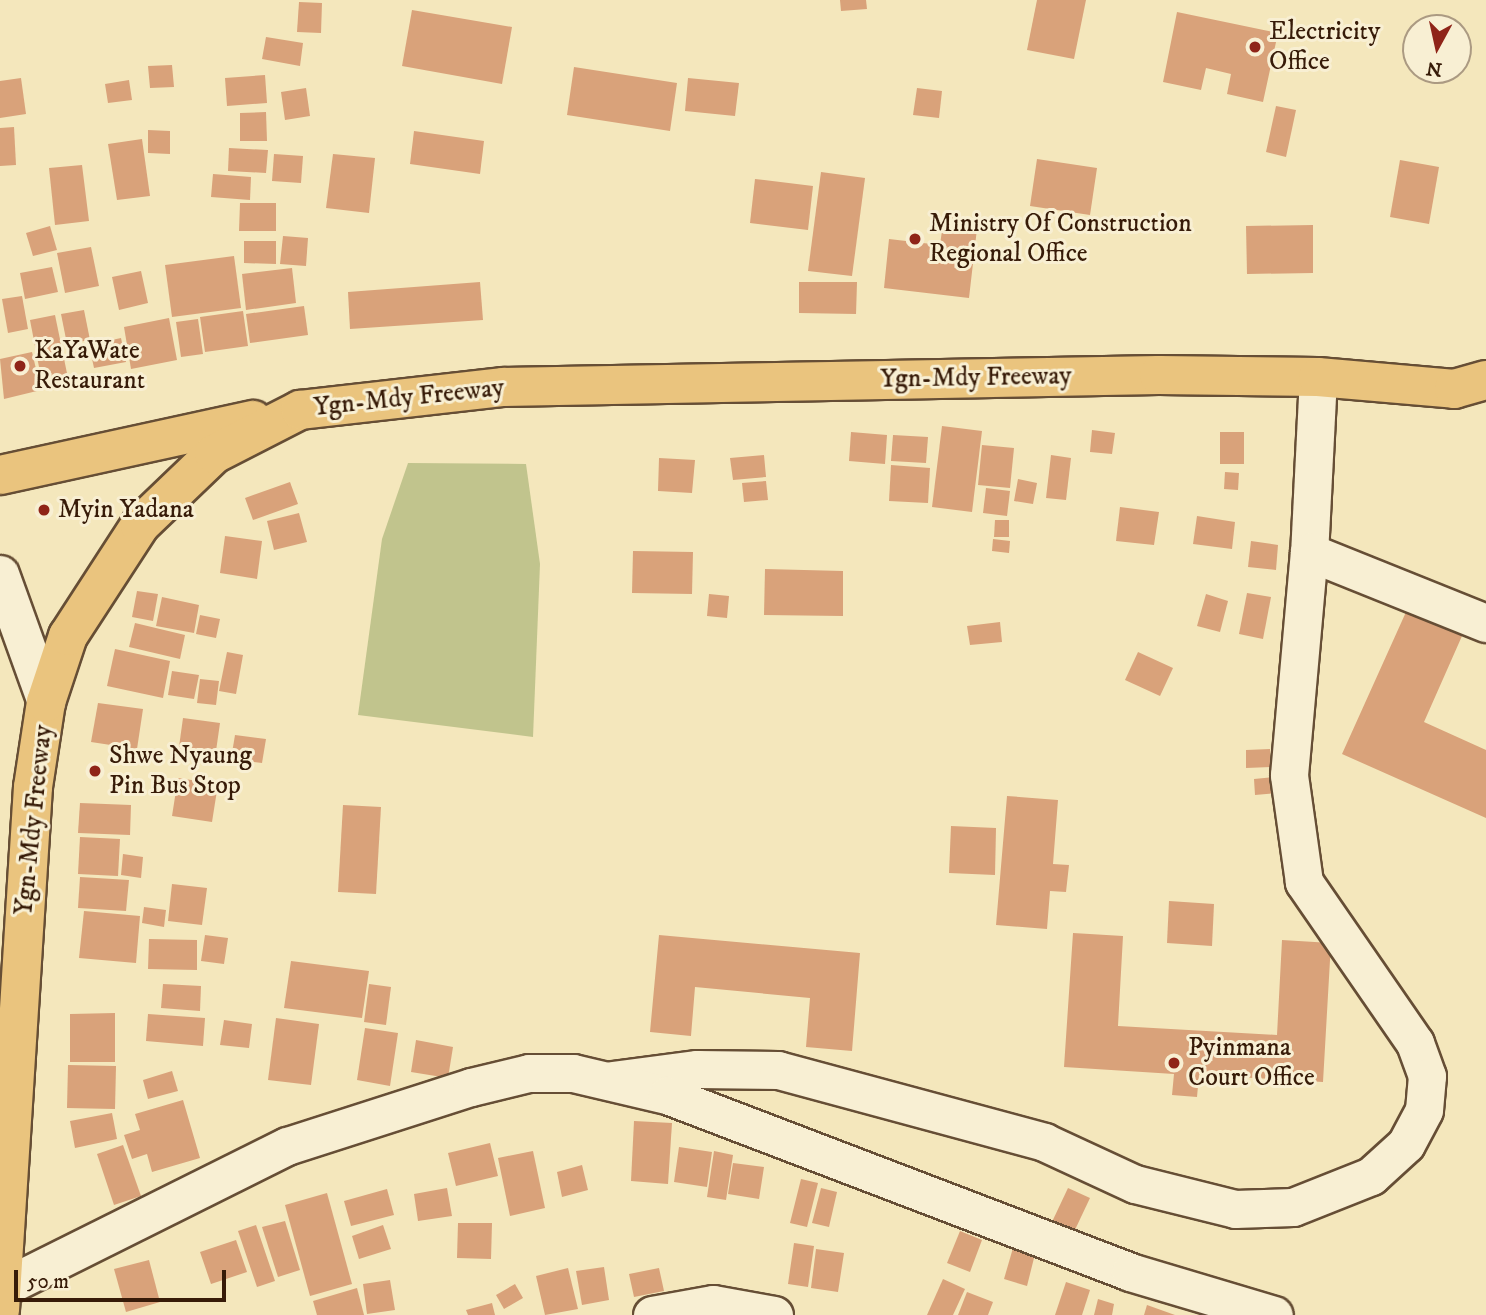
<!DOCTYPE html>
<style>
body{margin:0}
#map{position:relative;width:1486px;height:1315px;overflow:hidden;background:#f4e7bc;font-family:"IM FELL DW Pica",serif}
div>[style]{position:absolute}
.green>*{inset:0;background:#c1c48d}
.building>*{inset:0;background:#d9a27a}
.roads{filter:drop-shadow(2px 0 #664e35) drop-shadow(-2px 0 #664e35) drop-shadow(0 2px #664e35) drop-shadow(0 -2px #664e35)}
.minor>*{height:37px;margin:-18.5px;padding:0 18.5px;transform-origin:18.5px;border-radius:18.5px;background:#f8efd3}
.major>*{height:38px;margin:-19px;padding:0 19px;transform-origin:19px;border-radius:19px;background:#eac47e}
.dots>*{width:19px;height:19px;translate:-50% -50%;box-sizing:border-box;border:4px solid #f8efd3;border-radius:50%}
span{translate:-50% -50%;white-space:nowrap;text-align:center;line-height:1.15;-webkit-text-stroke:6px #f8efd3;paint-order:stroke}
.poi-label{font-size:26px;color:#371b08}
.left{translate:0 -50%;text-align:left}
.street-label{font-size:26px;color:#371b08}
.north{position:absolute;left:1402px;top:14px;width:70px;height:70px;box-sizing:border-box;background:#f8efd3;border:2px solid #ab9a82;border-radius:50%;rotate:188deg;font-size:19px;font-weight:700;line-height:28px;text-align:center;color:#371b08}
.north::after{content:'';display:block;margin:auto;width:24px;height:32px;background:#8f2418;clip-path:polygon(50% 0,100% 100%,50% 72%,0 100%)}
.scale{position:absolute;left:14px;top:1270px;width:212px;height:32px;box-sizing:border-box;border:4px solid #371b08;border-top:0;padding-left:9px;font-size:21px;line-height:24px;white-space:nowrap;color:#371b08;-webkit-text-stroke:5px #f8efd3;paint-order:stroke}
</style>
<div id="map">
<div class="green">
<i style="clip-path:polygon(408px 463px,526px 464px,540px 564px,533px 737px,358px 715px,382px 539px)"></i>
</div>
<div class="building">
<i style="clip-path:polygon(840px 0,866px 0,867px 9px,841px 11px)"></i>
<i style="clip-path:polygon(1037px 0,1086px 0,1074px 59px,1027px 50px)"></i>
<i style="clip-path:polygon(299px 2px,322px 3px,321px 33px,297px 32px)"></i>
<i style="clip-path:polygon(412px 10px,512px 27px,502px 84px,402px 66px)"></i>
<i style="clip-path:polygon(1177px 12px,1278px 33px,1263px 102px,1227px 94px,1231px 74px,1206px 68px,1201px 90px,1163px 82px)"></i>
<i style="clip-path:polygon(266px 37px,303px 43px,300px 66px,262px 59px)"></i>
<i style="clip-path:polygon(172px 65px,174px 87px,150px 88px,148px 66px)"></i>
<i style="clip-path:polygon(574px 67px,677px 83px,670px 131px,567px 115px)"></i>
<i style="clip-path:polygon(265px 75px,267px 103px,227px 106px,225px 78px)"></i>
<i style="clip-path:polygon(21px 78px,26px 114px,0 118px,0 81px)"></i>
<i style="clip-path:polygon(688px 78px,739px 83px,735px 116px,685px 111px)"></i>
<i style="clip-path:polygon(129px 80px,132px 100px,108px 103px,105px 84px)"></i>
<i style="clip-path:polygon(306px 88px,310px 116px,285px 120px,281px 92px)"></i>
<i style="clip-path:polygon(917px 88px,942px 91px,939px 118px,913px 115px)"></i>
<i style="clip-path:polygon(1276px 106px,1296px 110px,1286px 157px,1266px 152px)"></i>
<i style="clip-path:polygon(266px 112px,267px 141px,240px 141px,240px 113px)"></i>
<i style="clip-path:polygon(14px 127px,16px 165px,0 166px,0 128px)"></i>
<i style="clip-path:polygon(148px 130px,170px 131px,170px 154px,148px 153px)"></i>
<i style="clip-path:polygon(414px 131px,484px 141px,480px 174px,410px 164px)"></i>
<i style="clip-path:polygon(142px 139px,150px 196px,117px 200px,108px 144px)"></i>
<i style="clip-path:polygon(229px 148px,268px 150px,266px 173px,228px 171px)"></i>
<i style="clip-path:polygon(274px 154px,303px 156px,301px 183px,272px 181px)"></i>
<i style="clip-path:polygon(333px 154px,375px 158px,369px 213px,326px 208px)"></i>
<i style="clip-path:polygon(1037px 159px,1097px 168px,1090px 215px,1030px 206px)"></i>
<i style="clip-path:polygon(1400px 160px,1439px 167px,1429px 224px,1390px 217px)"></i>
<i style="clip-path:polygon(82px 165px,89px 221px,55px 225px,49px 168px)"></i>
<i style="clip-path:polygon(821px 172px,865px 178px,852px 276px,808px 271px)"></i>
<i style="clip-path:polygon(213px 174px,251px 177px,250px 200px,211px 197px)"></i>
<i style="clip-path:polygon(755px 179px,813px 186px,808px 230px,750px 223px)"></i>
<i style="clip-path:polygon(240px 203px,276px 203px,276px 231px,239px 231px)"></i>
<i style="clip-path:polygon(944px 216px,978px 220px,969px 298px,884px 288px,889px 239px,940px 245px)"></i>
<i style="clip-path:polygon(1313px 225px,1313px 273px,1247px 274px,1246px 226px)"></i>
<i style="clip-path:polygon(50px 226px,57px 250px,33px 256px,26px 233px)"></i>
<i style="clip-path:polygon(283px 236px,308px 238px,306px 266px,280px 264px)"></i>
<i style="clip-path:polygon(244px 241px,276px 241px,276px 264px,244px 263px)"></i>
<i style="clip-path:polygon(91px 247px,99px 286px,65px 293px,57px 253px)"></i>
<i style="clip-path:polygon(234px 256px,241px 308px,172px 317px,165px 265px)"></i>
<i style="clip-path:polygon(52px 267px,58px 292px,25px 299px,20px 273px)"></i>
<i style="clip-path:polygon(292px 268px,296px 303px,246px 310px,242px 274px)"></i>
<i style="clip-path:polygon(141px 271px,148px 303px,119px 310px,112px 277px)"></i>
<i style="clip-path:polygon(480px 282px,483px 320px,350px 329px,348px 292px)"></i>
<i style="clip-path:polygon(799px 282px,857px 282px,856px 314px,799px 313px)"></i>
<i style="clip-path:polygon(22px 296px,28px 329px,8px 333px,2px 299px)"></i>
<i style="clip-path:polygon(304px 306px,308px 335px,250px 343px,246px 314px)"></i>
<i style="clip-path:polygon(84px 310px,90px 340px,67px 344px,61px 314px)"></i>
<i style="clip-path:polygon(243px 311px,248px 346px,205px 352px,200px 317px)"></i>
<i style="clip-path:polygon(55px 315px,69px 383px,43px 388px,30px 320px)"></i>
<i style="clip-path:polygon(169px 318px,177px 360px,131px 369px,124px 327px)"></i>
<i style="clip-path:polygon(198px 319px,203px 354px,181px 357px,176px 322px)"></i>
<i style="clip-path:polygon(121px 338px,126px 362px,94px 368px,89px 345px)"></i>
<i style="clip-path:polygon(32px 352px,41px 390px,4px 399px,0 359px)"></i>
<i style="clip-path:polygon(942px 426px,982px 431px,972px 512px,932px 507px)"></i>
<i style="clip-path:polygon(1092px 430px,1115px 433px,1112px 454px,1090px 452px)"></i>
<i style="clip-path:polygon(851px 432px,887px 435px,885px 464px,849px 461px)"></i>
<i style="clip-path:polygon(1220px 432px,1244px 432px,1244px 464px,1220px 464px)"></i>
<i style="clip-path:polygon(893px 435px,928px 437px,926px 463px,891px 461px)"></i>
<i style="clip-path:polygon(982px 445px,1014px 448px,1010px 488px,978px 485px)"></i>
<i style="clip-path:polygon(764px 455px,766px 477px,733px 480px,730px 458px)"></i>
<i style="clip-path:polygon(1051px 455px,1071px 458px,1066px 500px,1046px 498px)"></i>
<i style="clip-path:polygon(659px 458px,695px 460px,692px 493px,658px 491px)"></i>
<i style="clip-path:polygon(891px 465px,930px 468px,928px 503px,889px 501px)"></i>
<i style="clip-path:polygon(1225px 472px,1239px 473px,1238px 490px,1224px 489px)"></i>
<i style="clip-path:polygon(1018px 479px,1037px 483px,1033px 504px,1014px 501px)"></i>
<i style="clip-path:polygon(766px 481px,768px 500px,744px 502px,742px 483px)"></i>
<i style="clip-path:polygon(290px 482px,298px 504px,253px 520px,245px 498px)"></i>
<i style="clip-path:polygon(986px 488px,1010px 491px,1007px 516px,983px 513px)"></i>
<i style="clip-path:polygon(1120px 507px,1159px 512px,1154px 545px,1116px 541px)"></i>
<i style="clip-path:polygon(299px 513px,307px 542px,274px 550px,267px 521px)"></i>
<i style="clip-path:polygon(1197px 516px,1235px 522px,1232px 549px,1193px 544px)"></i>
<i style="clip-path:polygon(995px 520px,1009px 520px,1009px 537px,994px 537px)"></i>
<i style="clip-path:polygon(225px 536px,262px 541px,257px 579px,220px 573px)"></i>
<i style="clip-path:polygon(993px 539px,1010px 541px,1009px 553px,992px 551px)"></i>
<i style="clip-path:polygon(1251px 541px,1278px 545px,1276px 570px,1248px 567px)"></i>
<i style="clip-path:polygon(633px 551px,693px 552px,692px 594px,632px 593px)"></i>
<i style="clip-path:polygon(765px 569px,843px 571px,843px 616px,764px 615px)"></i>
<i style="clip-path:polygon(137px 591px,158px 594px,153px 621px,132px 617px)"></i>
<i style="clip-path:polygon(1247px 593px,1271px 597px,1263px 639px,1239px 634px)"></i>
<i style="clip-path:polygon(709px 594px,729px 596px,727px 618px,707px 616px)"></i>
<i style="clip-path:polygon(1206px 594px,1228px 601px,1220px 632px,1197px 626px)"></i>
<i style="clip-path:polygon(162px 597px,199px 605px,194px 633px,156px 626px)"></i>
<i style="clip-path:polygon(1406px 612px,1462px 636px,1424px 722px,1486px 750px,1486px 818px,1342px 754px)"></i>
<i style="clip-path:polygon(200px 615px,220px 619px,216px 638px,196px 634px)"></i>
<i style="clip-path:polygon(1000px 622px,1002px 642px,970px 645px,967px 626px)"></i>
<i style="clip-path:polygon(135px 623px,185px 635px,180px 659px,129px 647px)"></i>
<i style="clip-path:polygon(115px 649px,170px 661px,163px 698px,107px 686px)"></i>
<i style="clip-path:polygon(227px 652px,243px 655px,236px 694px,219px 691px)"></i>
<i style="clip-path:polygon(1138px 652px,1173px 668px,1160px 696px,1125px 680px)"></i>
<i style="clip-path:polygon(172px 671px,199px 675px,194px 699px,168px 695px)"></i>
<i style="clip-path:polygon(200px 679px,219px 681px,216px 705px,197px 703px)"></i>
<i style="clip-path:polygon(98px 703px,143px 709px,137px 749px,91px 742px)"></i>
<i style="clip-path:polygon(183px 718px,220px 723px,215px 758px,178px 754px)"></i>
<i style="clip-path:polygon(235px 735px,266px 739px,262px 763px,231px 759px)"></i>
<i style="clip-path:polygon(1270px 749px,1271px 767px,1246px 768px,1246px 750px)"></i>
<i style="clip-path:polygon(1275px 777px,1277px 793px,1255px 795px,1254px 779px)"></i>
<i style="clip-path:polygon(178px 778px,218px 784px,212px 822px,172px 816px)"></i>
<i style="clip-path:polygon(1007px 796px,1058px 800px,1053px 864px,1069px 865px,1066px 892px,1050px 891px,1047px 929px,996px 925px)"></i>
<i style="clip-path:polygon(80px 803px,131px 805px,130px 835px,78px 833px)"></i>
<i style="clip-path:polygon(343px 805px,381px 807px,376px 894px,338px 892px)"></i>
<i style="clip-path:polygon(951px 826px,996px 828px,995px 875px,949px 873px)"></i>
<i style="clip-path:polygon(80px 837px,120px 839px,118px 876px,78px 874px)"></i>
<i style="clip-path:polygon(123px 854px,143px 857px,141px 878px,121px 875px)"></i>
<i style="clip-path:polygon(80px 877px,129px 880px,126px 911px,78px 908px)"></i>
<i style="clip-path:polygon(172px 884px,207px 888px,202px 925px,168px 921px)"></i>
<i style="clip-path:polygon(1169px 901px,1214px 904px,1212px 946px,1167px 943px)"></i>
<i style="clip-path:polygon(144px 907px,166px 910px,164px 927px,142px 923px)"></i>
<i style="clip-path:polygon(84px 911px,140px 916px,136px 963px,79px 958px)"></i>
<i style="clip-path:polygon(1073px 933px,1123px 936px,1118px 1026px,1277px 1035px,1282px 940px,1331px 943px,1323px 1082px,1199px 1075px,1197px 1097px,1172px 1095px,1174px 1074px,1064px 1067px)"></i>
<i style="clip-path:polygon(205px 935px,228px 938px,224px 964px,201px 961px)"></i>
<i style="clip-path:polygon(659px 935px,860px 953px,852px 1051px,806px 1047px,810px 998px,695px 987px,691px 1036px,650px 1032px)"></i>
<i style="clip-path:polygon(149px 939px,197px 940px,197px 970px,148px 969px)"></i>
<i style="clip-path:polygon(291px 961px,369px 971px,362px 1018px,284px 1008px)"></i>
<i style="clip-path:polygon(163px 984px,201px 986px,200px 1011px,161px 1008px)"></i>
<i style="clip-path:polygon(369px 984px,391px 987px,386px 1025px,364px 1022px)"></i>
<i style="clip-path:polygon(115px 1013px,115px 1062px,70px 1062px,70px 1014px)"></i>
<i style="clip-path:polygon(148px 1014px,205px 1018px,203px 1046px,146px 1041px)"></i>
<i style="clip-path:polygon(276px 1018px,319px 1024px,311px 1085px,268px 1080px)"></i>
<i style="clip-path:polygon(224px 1020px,252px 1024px,249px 1048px,220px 1045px)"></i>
<i style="clip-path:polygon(365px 1028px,398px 1033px,390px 1086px,357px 1080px)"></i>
<i style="clip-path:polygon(416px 1040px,453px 1047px,448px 1078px,411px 1072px)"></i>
<i style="clip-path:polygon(68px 1065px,116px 1066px,115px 1109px,67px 1108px)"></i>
<i style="clip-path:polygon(172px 1071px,178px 1091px,148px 1099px,143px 1080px)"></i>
<i style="clip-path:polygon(183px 1100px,200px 1158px,152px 1172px,147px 1154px,132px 1159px,124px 1135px,140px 1130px,135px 1114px)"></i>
<i style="clip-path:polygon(112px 1113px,117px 1139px,75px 1148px,70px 1121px)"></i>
<i style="clip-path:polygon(634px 1121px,672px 1123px,668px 1184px,631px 1181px)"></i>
<i style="clip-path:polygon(490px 1143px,498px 1176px,456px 1186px,448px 1153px)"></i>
<i style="clip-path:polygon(123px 1145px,141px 1196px,114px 1205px,97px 1154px)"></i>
<i style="clip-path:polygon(679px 1147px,712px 1152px,707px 1187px,674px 1182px)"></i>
<i style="clip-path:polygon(533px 1151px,545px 1208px,510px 1216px,498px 1158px)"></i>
<i style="clip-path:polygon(714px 1151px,733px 1155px,726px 1200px,707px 1197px)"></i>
<i style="clip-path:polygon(733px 1163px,764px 1167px,759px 1199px,728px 1194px)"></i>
<i style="clip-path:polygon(582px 1165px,588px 1190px,562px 1197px,557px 1172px)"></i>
<i style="clip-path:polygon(801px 1179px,818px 1183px,807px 1227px,790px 1223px)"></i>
<i style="clip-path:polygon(447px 1188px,452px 1216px,418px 1221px,414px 1194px)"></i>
<i style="clip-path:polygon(821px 1188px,837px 1192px,829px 1227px,812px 1223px)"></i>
<i style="clip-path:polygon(1068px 1188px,1090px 1198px,1073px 1234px,1051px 1224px)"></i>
<i style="clip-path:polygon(387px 1189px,394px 1215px,351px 1226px,344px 1201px)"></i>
<i style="clip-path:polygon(327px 1193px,352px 1284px,310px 1296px,285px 1205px)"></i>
<i style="clip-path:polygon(285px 1221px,300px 1270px,278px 1277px,262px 1227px)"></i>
<i style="clip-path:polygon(458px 1223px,492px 1223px,491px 1259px,457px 1258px)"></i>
<i style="clip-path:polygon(256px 1225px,275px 1281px,257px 1287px,238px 1231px)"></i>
<i style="clip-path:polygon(383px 1225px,391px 1249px,359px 1259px,352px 1236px)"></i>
<i style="clip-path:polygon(960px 1231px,982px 1240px,970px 1272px,947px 1263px)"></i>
<i style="clip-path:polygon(236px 1240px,247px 1272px,211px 1284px,200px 1252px)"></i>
<i style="clip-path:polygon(794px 1243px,814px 1246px,808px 1287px,788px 1284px)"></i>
<i style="clip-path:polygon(1013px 1248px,1035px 1254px,1027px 1286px,1004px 1279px)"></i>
<i style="clip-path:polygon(816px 1249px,844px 1253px,838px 1292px,811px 1288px)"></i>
<i style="clip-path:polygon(149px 1260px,160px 1302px,126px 1312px,114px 1269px)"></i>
<i style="clip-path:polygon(604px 1267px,609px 1300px,582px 1305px,576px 1271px)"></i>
<i style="clip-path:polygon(568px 1268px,578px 1309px,545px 1315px,536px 1276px)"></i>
<i style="clip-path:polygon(659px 1268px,664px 1291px,634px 1297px,629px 1274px)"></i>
<i style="clip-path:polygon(943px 1279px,965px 1289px,953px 1315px,927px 1315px)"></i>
<i style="clip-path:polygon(390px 1280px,395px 1310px,367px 1314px,363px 1284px)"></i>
<i style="clip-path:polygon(1066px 1282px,1090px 1290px,1082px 1315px,1055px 1315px)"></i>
<i style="clip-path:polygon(515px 1284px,523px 1298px,504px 1309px,496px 1295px)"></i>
<i style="clip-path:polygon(357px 1288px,364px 1315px,317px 1315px,313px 1301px)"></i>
<i style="clip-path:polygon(967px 1292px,993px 1302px,988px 1315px,958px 1315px)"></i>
<i style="clip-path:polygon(1098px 1299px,1114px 1304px,1112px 1315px,1094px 1315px)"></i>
<i style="clip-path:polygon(492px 1303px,495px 1315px,468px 1315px,466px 1310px)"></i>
<i style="clip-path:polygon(1147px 1305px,1175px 1315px,1144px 1315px)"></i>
</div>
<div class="roads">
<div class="minor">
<i style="left:1318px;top:377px;width:175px;rotate:92.9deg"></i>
<i style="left:1309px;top:552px;width:191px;rotate:21.9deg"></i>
<i style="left:0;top:574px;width:136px;rotate:70.2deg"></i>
<i style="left:612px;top:1080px;width:86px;rotate:-7.4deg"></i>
<i style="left:697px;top:1069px;width:81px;rotate:0.7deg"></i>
<i style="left:778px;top:1070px;width:276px;rotate:15.1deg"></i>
<i style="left:1044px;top:1142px;width:100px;rotate:24.8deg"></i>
<i style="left:1135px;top:1184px;width:103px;rotate:14deg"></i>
<i style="left:1235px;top:1209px;width:58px;rotate:-2deg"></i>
<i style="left:1293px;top:1207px;width:84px;rotate:-21.7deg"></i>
<i style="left:1371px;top:1176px;width:47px;rotate:-42.4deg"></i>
<i style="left:1406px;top:1144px;width:38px;rotate:-62deg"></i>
<i style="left:1424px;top:1110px;width:34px;rotate:-85deg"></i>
<i style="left:1427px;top:1076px;width:35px;rotate:-110deg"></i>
<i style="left:1415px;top:1043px;width:196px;rotate:-124.6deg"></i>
<i style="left:1304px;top:882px;width:108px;rotate:-98deg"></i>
<i style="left:1289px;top:775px;width:224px;rotate:-84.9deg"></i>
<i style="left:4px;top:1287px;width:316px;rotate:-26.5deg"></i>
<i style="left:287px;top:1146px;width:193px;rotate:-17.8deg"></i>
<i style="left:471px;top:1087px;width:60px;rotate:-13.6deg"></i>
<i style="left:529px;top:1073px;width:44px"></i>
<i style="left:573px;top:1073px;width:97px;rotate:13.2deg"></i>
<i style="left:667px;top:1095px;width:496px;rotate:20.9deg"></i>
<i style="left:1130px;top:1272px;width:150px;rotate:16.6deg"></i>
<i style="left:652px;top:1315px;width:62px;rotate:-10.2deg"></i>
<i style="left:713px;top:1304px;width:62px;rotate:10.2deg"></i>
</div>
<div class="major">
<i style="left:0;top:475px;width:259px;rotate:-12.3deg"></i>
<i style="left:0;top:1310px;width:524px;rotate:-86.39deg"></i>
<i style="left:33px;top:787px;width:86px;rotate:-81.3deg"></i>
<i style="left:46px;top:702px;width:70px;rotate:-71.6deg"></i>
<i style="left:68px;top:636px;width:132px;rotate:-57deg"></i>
<i style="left:140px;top:525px;width:103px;rotate:-43.8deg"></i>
<i style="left:214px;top:454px;width:97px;rotate:-27.1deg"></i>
<i style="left:300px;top:410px;width:204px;rotate:-6.5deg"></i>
<i style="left:503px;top:387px;width:656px;rotate:-1.05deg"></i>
<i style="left:1159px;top:375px;width:159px;rotate:0.7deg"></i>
<i style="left:1318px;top:377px;width:137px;rotate:5deg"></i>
<i style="left:1454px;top:389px;width:33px;rotate:-16deg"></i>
</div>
</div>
<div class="dots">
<i style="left:1255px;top:47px;background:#8f2418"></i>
<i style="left:915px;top:239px;background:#8f2418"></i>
<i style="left:20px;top:366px;background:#8f2418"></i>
<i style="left:44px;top:510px;background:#8f2418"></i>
<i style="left:95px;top:771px;background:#8f2418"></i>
<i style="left:1174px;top:1063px;background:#8f2418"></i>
</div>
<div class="poi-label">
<span class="left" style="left:1269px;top:47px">Electricity<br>Office</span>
<span class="left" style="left:929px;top:239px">Ministry Of Construction<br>Regional Office</span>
<span class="left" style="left:34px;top:366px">KaYaWate<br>Restaurant</span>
<span class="left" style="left:58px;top:510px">Myin Yadana</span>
<span class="left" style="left:109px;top:771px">Shwe Nyaung<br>Pin Bus Stop</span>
<span class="left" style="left:1188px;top:1063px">Pyinmana<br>Court Office</span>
</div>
<div class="street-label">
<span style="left:976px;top:378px;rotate:-1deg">Ygn-Mdy Freeway</span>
<span style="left:409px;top:398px;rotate:-6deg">Ygn-Mdy Freeway</span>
<span style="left:34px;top:820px;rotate:-84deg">Ygn-Mdy Freeway</span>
</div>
<div class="north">N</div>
<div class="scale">50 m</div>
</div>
